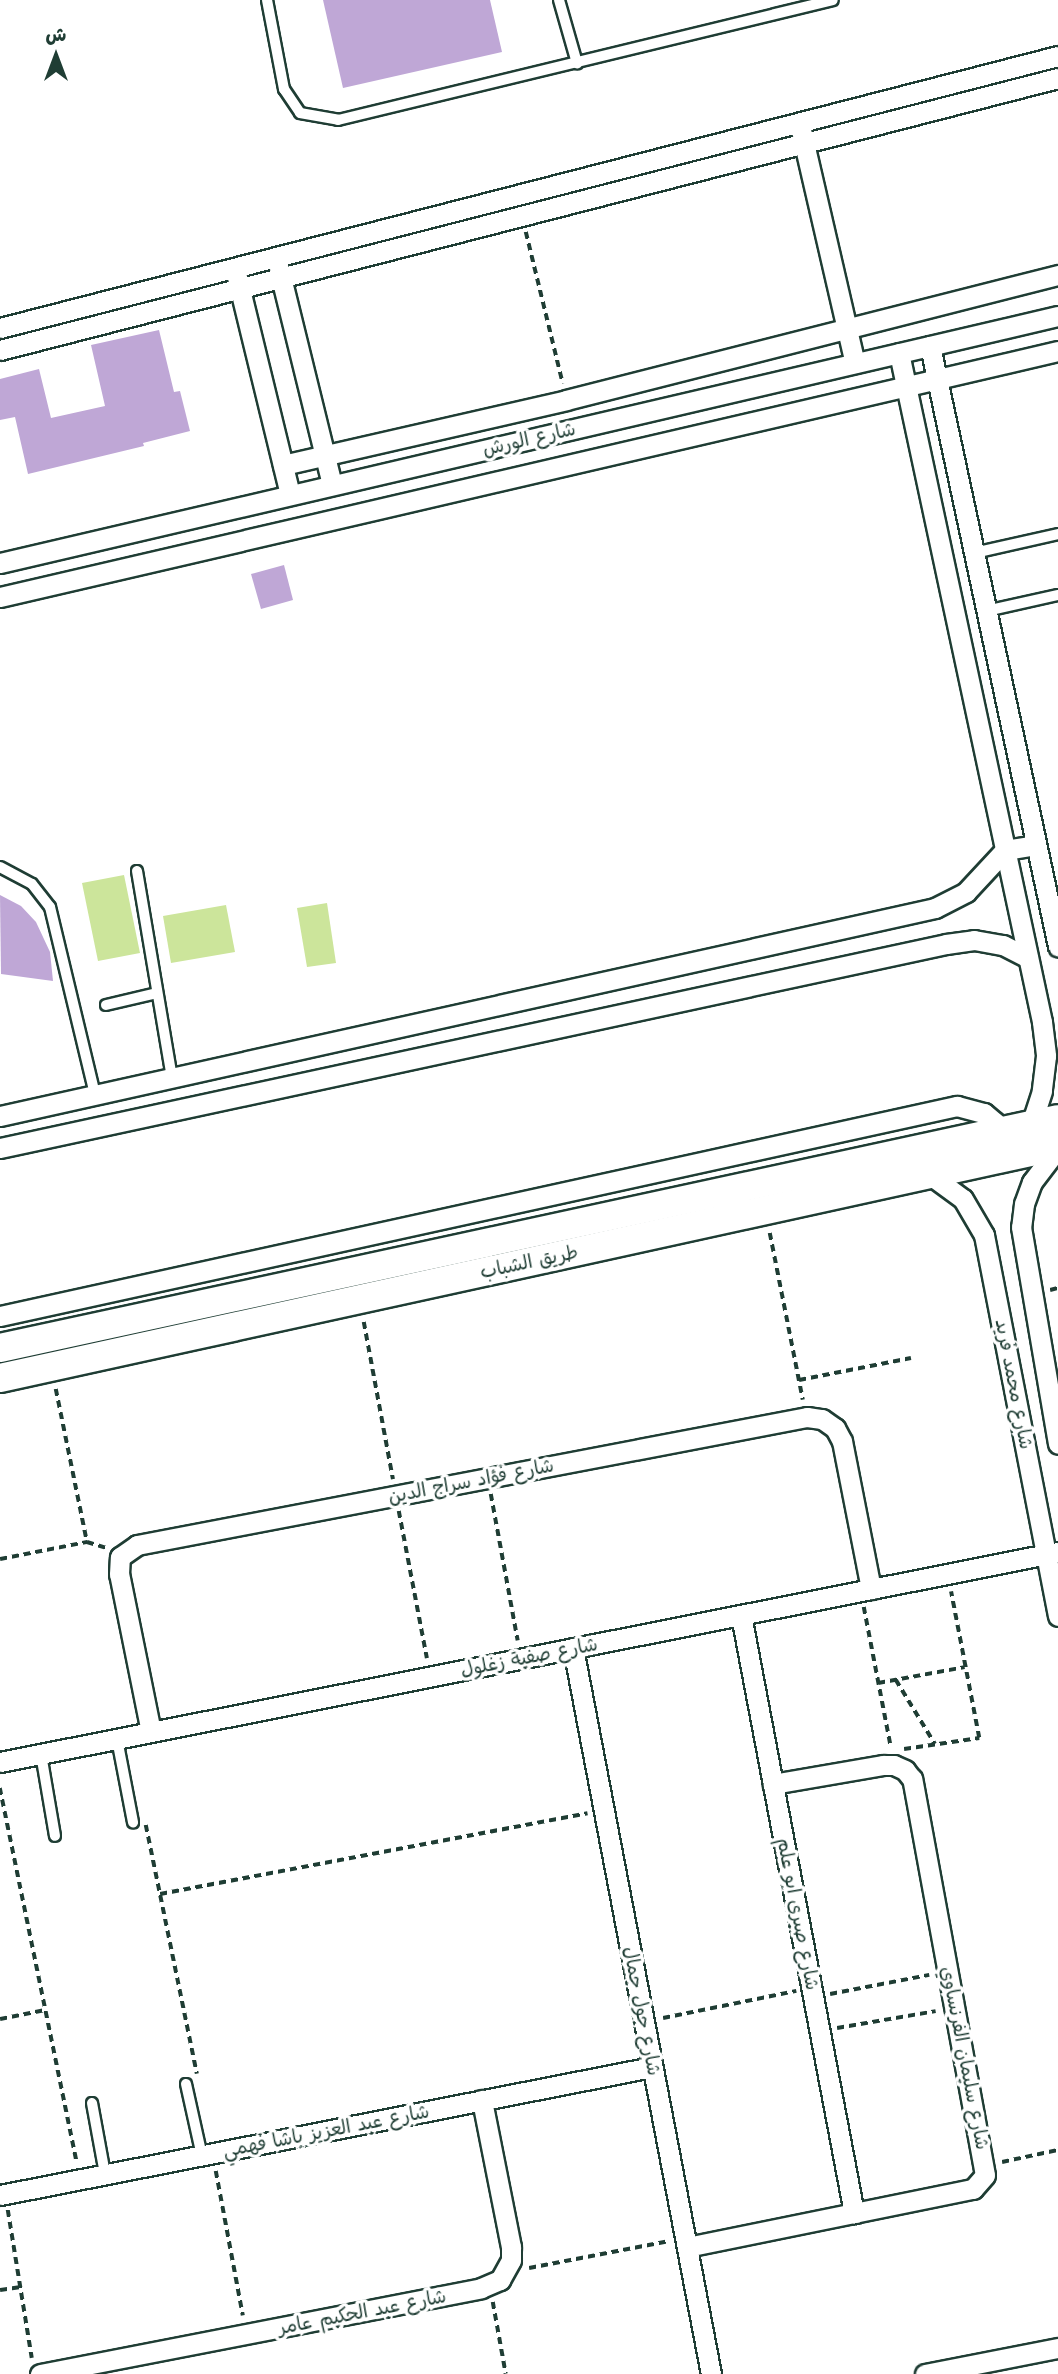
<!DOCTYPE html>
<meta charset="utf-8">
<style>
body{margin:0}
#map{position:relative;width:1058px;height:2374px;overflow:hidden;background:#fff;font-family:"Shantell Sans","Playpen Sans Arabic",sans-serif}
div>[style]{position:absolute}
.green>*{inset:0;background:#cce59b}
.building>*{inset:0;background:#bfa7d6}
.path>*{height:3.5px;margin-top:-1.75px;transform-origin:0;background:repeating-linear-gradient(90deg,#1f3d34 0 7px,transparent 0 12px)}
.roads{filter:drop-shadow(2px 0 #1f3d34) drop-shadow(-2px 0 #1f3d34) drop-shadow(0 2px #1f3d34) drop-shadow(0 -2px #1f3d34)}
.lane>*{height:10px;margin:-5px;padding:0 5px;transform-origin:5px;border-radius:5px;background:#fff}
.street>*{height:19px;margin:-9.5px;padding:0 9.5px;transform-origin:9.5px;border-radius:9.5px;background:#fff}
.secondary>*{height:28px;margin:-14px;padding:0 14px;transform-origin:14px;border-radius:14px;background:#fff}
span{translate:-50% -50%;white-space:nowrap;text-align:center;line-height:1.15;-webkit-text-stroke:7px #fff;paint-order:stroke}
.street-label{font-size:19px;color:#1f3d34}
.north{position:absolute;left:21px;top:21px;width:70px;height:70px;-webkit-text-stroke:5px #fff;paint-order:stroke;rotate:0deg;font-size:19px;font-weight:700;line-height:28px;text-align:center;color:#1f3d34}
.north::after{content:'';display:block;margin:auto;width:24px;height:32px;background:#1f3d34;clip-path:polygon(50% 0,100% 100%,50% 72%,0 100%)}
</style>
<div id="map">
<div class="green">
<i style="clip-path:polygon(124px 875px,140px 953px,98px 961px,82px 883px)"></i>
<i style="clip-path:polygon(327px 903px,336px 963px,307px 967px,297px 908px)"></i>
<i style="clip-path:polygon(226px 905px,235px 952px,171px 963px,163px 916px)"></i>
</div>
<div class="building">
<i style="clip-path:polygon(323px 0,490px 0,502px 52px,343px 88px)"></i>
<i style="clip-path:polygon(159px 330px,174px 392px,180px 391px,190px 431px,143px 443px,144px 446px,28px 474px,15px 417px,0 420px,0 379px,39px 369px,51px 418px,105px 406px,91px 345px)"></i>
<i style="clip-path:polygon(284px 565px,293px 600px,261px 609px,251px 574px)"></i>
<i style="clip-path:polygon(0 895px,21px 906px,36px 922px,50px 952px,53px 981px,1px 974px)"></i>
</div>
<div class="path">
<i style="left:526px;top:232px;width:156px;rotate:76.3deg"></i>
<i style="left:770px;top:1233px;width:170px;rotate:78.8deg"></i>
<i style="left:1050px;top:1290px;width:8px;rotate:-14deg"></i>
<i style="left:364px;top:1322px;width:160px;rotate:79.5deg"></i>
<i style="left:799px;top:1380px;width:114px;rotate:-11.1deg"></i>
<i style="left:56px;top:1389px;width:156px;rotate:78.5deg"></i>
<i style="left:491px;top:1494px;width:149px;rotate:79.6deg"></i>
<i style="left:399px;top:1511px;width:150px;rotate:79.2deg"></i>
<i style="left:0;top:1559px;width:89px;rotate:-11.1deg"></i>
<i style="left:87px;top:1542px;width:21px;rotate:17deg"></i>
<i style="left:864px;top:1607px;width:143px;rotate:79.1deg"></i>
<i style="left:896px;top:1680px;width:75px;rotate:58.6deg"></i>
<i style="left:878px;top:1683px;width:88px;rotate:-10.4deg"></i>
<i style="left:904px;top:1749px;width:76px;rotate:-8.3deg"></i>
<i style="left:979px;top:1738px;width:149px;rotate:-100.9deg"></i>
<i style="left:0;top:1788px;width:383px;rotate:78.4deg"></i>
<i style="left:146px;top:1825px;width:254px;rotate:78.4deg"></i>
<i style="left:160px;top:1894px;width:435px;rotate:-10.7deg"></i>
<i style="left:830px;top:1994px;width:101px;rotate:-10.9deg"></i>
<i style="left:663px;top:2018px;width:136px;rotate:-11.5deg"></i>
<i style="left:0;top:2019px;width:46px;rotate:-11.3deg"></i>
<i style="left:837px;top:2028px;width:100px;rotate:-9.7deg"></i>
<i style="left:1002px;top:2162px;width:57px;rotate:-12.1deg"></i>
<i style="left:216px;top:2171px;width:147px;rotate:79.4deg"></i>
<i style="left:8px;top:2210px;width:150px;rotate:80.8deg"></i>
<i style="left:529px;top:2268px;width:143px;rotate:-10.9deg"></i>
<i style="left:0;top:2290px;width:21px;rotate:-8deg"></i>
<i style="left:493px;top:2302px;width:73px;rotate:79.8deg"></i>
</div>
<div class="roads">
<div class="lane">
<i style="left:267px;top:0;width:91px;rotate:79.2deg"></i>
<i style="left:284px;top:89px;width:29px;rotate:56deg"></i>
<i style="left:300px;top:113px;width:39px;rotate:10deg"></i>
<i style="left:338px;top:120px;width:509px;rotate:-13.63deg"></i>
<i style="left:559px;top:0;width:66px;rotate:74.1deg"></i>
<i style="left:974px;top:553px;width:86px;rotate:-12.7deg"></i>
<i style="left:986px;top:611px;width:74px;rotate:-12.5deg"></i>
<i style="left:0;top:867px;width:36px;rotate:28deg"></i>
<i style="left:32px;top:884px;width:29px;rotate:52deg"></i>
<i style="left:50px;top:907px;width:193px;rotate:76.5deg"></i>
<i style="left:137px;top:871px;width:210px;rotate:80.4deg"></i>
<i style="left:106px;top:1005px;width:52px;rotate:-13.2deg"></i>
<i style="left:117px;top:1739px;width:85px;rotate:79.1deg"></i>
<i style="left:41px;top:1754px;width:83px;rotate:80.3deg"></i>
<i style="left:186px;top:2084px;width:74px;rotate:77.5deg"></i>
<i style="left:92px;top:2103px;width:72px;rotate:79.6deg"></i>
</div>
<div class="street">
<i style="left:801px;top:130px;width:239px;rotate:77deg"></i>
<i style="left:279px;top:269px;width:222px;rotate:76.2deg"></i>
<i style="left:237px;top:277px;width:224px;rotate:76.3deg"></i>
<i style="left:0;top:328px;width:1092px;rotate:-14.42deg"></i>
<i style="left:930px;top:346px;width:614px;rotate:77.96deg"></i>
<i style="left:0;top:350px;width:1092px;rotate:-14.42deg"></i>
<i style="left:899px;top:353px;width:684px;rotate:77.93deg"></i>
<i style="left:1042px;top:1022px;width:34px;rotate:83deg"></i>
<i style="left:1046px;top:1056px;width:35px;rotate:97deg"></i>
<i style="left:1042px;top:1091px;width:35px;rotate:108deg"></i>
<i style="left:283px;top:465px;width:290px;rotate:-12.9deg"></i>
<i style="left:566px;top:400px;width:508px;rotate:-14.26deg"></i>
<i style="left:0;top:563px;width:1086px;rotate:-13.14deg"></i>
<i style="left:0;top:597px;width:1086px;rotate:-13.09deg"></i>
<i style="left:0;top:1116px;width:958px;rotate:-12.54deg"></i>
<i style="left:935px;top:908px;width:35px;rotate:-27deg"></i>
<i style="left:966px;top:892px;width:57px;rotate:-47.1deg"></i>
<i style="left:1005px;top:850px;width:31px;rotate:-9deg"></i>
<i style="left:0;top:1148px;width:968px;rotate:-12.17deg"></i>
<i style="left:946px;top:944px;width:28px;rotate:-8deg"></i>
<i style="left:974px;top:940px;width:29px;rotate:10deg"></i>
<i style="left:1003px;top:945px;width:28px;rotate:27deg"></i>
<i style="left:1058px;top:1148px;width:43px;rotate:127.4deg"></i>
<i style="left:1032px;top:1182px;width:23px;rotate:110deg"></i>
<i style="left:1024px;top:1204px;width:23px;rotate:97deg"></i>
<i style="left:1021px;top:1227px;width:220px;rotate:80.3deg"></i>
<i style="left:929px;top:1174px;width:42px;rotate:36.3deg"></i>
<i style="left:963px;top:1199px;width:42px;rotate:59.7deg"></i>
<i style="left:984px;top:1235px;width:388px;rotate:79deg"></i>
<i style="left:0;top:1316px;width:980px;rotate:-12.38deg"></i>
<i style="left:957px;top:1106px;width:28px;rotate:15deg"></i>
<i style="left:984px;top:1113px;width:26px;rotate:40deg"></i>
<i style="left:741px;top:1615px;width:609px;rotate:79.3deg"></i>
<i style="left:573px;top:1648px;width:739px;rotate:79.24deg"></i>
<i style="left:151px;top:1732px;width:161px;rotate:-101.4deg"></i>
<i style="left:119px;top:1574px;width:17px;rotate:-87deg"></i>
<i style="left:120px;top:1557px;width:21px;rotate:-35deg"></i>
<i style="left:137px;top:1545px;width:682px;rotate:-10.82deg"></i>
<i style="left:807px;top:1417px;width:15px;rotate:8deg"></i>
<i style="left:822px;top:1419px;width:16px;rotate:35deg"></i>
<i style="left:835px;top:1428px;width:15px;rotate:62deg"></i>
<i style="left:842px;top:1441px;width:151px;rotate:78.9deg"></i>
<i style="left:0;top:1762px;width:1079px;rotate:-11.23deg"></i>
<i style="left:0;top:2195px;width:664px;rotate:-11.11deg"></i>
<i style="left:687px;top:2247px;width:292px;rotate:-11.5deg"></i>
<i style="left:973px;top:2189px;width:18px;rotate:-49deg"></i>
<i style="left:985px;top:2175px;width:403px;rotate:-100.4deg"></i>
<i style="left:912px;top:1779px;width:11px;rotate:-128deg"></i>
<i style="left:905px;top:1770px;width:12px;rotate:-156deg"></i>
<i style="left:894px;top:1765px;width:11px;rotate:180deg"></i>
<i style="left:883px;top:1765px;width:112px;rotate:170.2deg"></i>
<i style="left:40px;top:2374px;width:449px;rotate:-11deg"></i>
<i style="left:481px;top:2288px;width:21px;rotate:-23deg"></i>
<i style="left:500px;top:2280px;width:23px;rotate:-61deg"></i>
<i style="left:511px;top:2260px;width:13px;rotate:-90deg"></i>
<i style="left:511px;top:2247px;width:150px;rotate:-101.2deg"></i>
<i style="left:925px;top:2374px;width:136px;rotate:-11.1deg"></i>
</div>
<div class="secondary">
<i style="left:0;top:1348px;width:1082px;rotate:-12.21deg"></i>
<i style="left:0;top:1378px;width:1083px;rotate:-12.37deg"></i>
</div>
</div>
<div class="street-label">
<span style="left:529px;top:439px;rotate:-13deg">شارع الورش</span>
<span style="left:529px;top:1262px;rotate:-12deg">طريق الشباب</span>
<span style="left:1014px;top:1384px;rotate:79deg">شارع محمد فريد</span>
<span style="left:471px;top:1481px;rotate:-11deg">شارع فؤاد سراج الدين</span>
<span style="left:529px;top:1657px;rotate:-11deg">شارع صفية زغلول</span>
<span style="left:798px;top:1914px;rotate:79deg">شارع صبرى ابو علم</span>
<span style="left:642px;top:2011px;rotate:79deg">شارع جول جمال</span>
<span style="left:965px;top:2058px;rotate:79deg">شارع سليمان الفرنساوي</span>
<span style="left:326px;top:2131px;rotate:-11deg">شارع عبد العزيز باشا فهمي</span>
<span style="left:362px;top:2312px;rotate:-11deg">شارع عبد الحكيم عامر</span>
</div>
<div class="north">ش</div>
</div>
